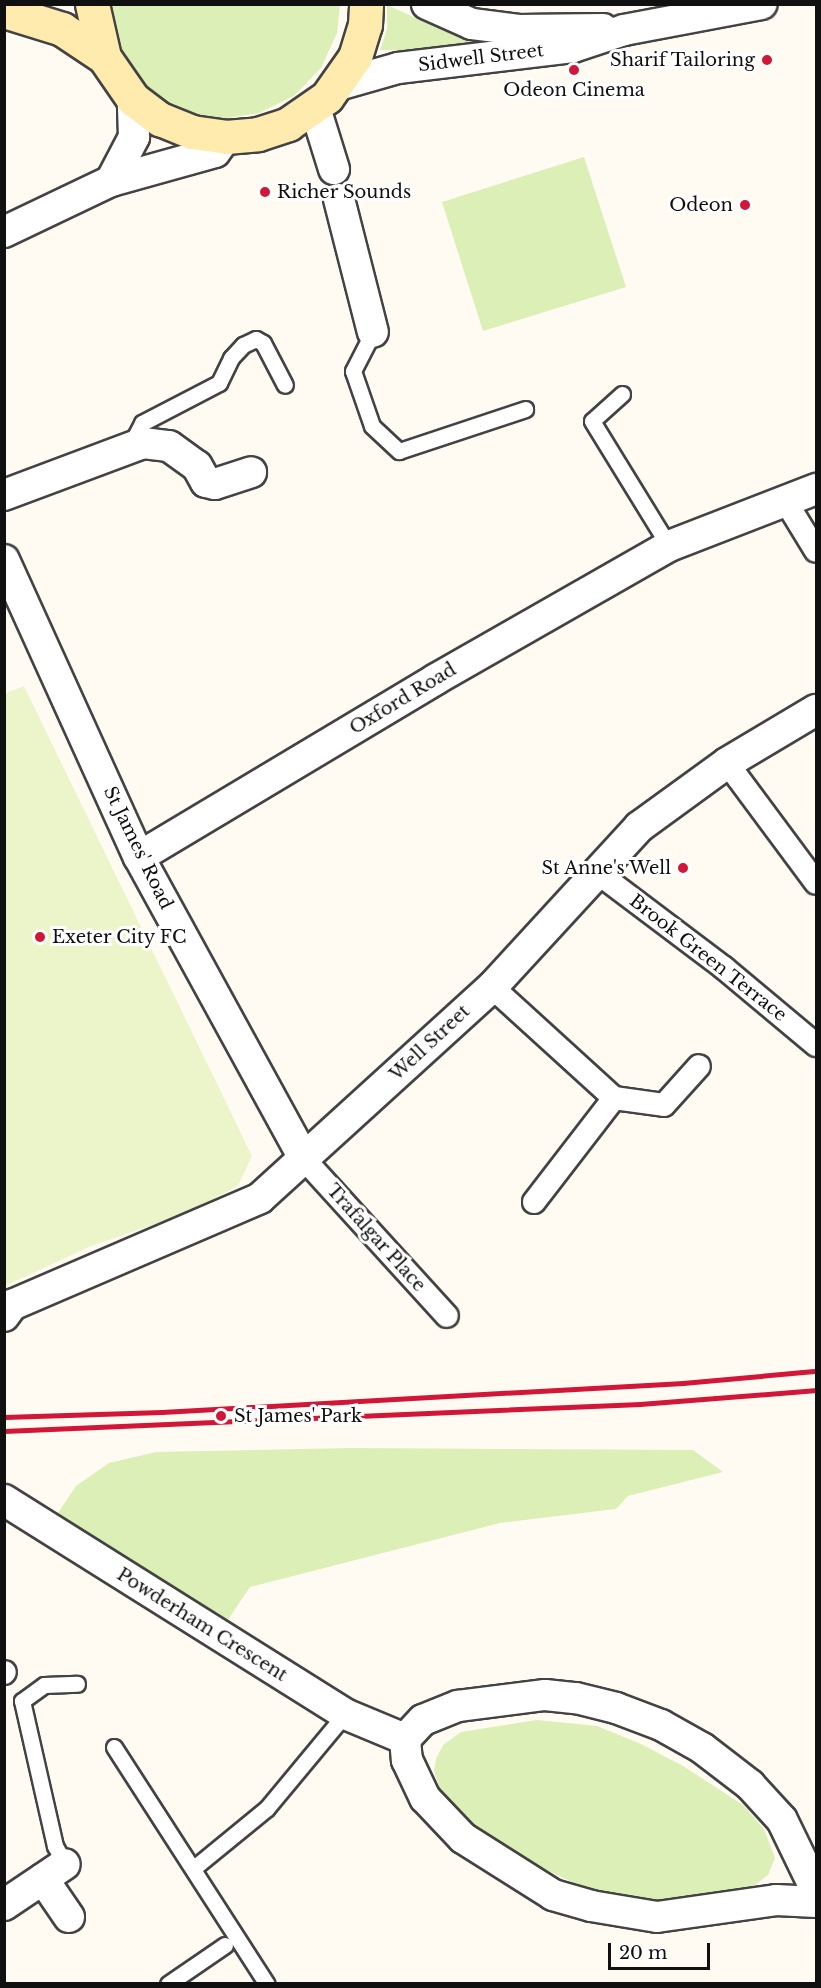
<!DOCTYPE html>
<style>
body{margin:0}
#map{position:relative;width:821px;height:1988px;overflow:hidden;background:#fffbf2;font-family:"Libre Baskerville",serif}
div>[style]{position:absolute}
.green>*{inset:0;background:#dbefb6}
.pitch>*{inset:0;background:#ecf5c9}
.roads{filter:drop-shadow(2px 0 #434343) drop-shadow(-2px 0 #434343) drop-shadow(0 2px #434343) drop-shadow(0 -2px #434343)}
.service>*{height:15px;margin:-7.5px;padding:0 7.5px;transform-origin:7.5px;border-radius:7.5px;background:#fff}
.pedestrian>*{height:22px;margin:-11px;padding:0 11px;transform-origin:11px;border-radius:11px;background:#fff}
.minor>*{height:30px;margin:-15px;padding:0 15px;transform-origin:15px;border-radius:15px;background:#fff}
.secondary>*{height:33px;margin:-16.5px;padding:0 16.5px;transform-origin:16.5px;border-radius:16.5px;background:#ffebad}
.rail>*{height:4.5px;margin:-2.25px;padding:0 2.25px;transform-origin:2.25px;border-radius:2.25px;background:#d11638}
.dots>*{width:16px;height:16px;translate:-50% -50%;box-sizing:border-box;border:3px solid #fff;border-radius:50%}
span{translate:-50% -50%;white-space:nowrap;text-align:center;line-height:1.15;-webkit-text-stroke:6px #fff;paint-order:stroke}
.street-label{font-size:18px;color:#101010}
.poi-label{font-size:18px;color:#101010}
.right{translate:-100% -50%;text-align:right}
.left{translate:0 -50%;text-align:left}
.frame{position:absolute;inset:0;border:6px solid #101010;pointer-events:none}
.scale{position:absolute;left:608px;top:1943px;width:102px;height:27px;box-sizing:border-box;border:3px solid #101010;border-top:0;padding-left:8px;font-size:18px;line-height:21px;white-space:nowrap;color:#101010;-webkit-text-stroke:4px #fff;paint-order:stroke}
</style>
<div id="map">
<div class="green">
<i style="clip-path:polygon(109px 5px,340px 5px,337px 33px,321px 68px,294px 96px,259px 113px,221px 119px,184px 111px,150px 92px,125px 63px,110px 27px)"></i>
<i style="clip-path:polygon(387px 5px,458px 37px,478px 39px,476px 50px,380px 50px,387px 29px)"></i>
<i style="clip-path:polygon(584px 157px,626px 287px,483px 331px,442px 202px)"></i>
<i style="clip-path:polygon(350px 1448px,693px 1450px,723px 1472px,628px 1496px,616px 1509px,500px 1523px,250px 1587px,225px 1624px,52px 1522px,76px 1486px,109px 1463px,156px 1452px)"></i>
<i style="clip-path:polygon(537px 1720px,597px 1726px,641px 1744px,683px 1766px,743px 1805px,764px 1829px,775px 1858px,768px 1875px,747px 1891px,657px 1905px,593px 1892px,489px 1842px,444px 1801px,434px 1771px,436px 1759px,443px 1745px,461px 1732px)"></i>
</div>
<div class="pitch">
<i style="clip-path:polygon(24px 686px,252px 1156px,238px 1186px,181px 1215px,91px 1246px,5px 1286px,4px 694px)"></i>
</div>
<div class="roads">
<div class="service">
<i style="left:373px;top:332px;width:44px;rotate:117.1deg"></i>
<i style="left:353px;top:371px;width:58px;rotate:70.9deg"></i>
<i style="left:372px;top:426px;width:37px;rotate:43deg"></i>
<i style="left:399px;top:451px;width:133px;rotate:-18.4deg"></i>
<i style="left:622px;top:394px;width:40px;rotate:138deg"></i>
<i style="left:592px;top:421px;width:147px;rotate:58.4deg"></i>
<i style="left:130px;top:446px;width:26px;rotate:-62deg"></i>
<i style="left:142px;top:423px;width:87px;rotate:-27.5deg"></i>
<i style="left:219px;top:383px;width:28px;rotate:-64deg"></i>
<i style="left:231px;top:358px;width:18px;rotate:-47deg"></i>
<i style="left:243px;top:345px;width:14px;rotate:-25deg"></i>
<i style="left:256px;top:339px;width:8px;rotate:30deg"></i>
<i style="left:263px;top:343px;width:47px;rotate:62.4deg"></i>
<i style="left:114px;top:1747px;width:282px;rotate:57.2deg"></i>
<i style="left:65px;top:1864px;width:21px;rotate:-119deg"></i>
<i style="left:55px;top:1846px;width:149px;rotate:-102.8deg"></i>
<i style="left:22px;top:1701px;width:27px;rotate:-36deg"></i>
<i style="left:44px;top:1685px;width:33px;rotate:-2deg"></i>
<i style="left:195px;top:1867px;width:93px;rotate:-39.3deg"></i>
<i style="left:267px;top:1808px;width:122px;rotate:-50.3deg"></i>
<i style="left:168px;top:1984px;width:69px;rotate:-34.4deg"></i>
</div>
<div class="pedestrian">
<i style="left:786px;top:502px;width:57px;rotate:58.5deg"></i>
<i style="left:727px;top:763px;width:149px;rotate:53.4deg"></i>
<i style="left:598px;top:873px;width:158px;rotate:37deg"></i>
<i style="left:724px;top:968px;width:120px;rotate:39.9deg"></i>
<i style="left:492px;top:987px;width:165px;rotate:42.3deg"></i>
<i style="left:614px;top:1098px;width:50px;rotate:8deg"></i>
<i style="left:664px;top:1105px;width:52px;rotate:-48.1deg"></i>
<i style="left:304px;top:1159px;width:212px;rotate:47.7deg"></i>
<i style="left:534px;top:1202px;width:131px;rotate:-52.4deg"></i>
<i style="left:4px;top:1673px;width:1px;rotate:-45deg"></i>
</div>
<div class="minor">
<i style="left:427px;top:4px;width:49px;rotate:24deg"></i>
<i style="left:472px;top:24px;width:47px;rotate:7.3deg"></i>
<i style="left:519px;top:30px;width:84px;rotate:-0.7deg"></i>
<i style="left:338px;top:85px;width:62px;rotate:-15.8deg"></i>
<i style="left:398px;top:68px;width:176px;rotate:-6.8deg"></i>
<i style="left:573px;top:47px;width:54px;rotate:-18.4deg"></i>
<i style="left:624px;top:30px;width:140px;rotate:-10.7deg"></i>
<i style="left:315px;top:108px;width:64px;rotate:72.7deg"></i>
<i style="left:111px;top:181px;width:50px;rotate:-62.4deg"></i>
<i style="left:134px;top:137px;width:38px;rotate:-92deg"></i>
<i style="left:339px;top:199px;width:137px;rotate:75.7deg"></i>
<i style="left:4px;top:232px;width:119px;rotate:-25.5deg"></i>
<i style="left:111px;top:181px;width:108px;rotate:-15.6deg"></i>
<i style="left:215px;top:152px;width:19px;rotate:-54deg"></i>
<i style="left:4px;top:495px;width:148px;rotate:-20.5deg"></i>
<i style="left:143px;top:443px;width:26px;rotate:7deg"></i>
<i style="left:169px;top:446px;width:34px;rotate:36deg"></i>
<i style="left:197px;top:466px;width:18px;rotate:61deg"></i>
<i style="left:206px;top:482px;width:9px;rotate:13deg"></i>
<i style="left:215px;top:484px;width:38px;rotate:-18deg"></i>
<i style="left:4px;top:560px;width:326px;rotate:65.6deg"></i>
<i style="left:139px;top:857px;width:344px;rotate:61.3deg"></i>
<i style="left:139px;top:857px;width:346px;rotate:-30.9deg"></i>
<i style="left:436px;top:679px;width:268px;rotate:-29.7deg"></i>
<i style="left:669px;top:546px;width:158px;rotate:-21.2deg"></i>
<i style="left:4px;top:1316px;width:14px;rotate:-54deg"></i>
<i style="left:12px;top:1305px;width:270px;rotate:-23.3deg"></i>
<i style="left:260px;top:1198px;width:314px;rotate:-42.3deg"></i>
<i style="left:492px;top:987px;width:217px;rotate:-47.4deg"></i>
<i style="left:639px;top:827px;width:109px;rotate:-36deg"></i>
<i style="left:727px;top:763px;width:104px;rotate:-30.8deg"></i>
<i style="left:4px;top:1500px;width:403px;rotate:32.1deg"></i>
<i style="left:345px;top:1714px;width:65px;rotate:22.6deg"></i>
<i style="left:405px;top:1739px;width:26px;rotate:-47deg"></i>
<i style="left:423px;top:1720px;width:38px;rotate:-22deg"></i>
<i style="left:458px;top:1706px;width:88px;rotate:-7.2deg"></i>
<i style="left:545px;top:1695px;width:31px;rotate:6deg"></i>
<i style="left:576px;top:1698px;width:41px;rotate:14deg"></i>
<i style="left:616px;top:1708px;width:48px;rotate:20.7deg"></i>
<i style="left:661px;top:1725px;width:47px;rotate:29.3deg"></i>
<i style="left:702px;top:1748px;width:61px;rotate:37.6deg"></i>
<i style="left:750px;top:1785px;width:47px;rotate:47.6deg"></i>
<i style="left:782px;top:1820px;width:78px;rotate:64.1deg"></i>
<i style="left:405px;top:1739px;width:21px;rotate:85deg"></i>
<i style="left:407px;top:1760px;width:42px;rotate:64.7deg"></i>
<i style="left:425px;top:1798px;width:55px;rotate:46.5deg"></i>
<i style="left:463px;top:1838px;width:107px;rotate:32.3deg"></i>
<i style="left:553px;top:1895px;width:40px;rotate:16deg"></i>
<i style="left:591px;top:1906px;width:67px;rotate:9.5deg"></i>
<i style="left:657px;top:1917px;width:120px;rotate:-8.1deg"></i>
<i style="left:776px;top:1900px;width:40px;rotate:2.9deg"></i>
<i style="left:43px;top:1879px;width:46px;rotate:55.6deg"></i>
<i style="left:4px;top:1905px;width:73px;rotate:-33.9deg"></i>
</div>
<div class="secondary">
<i style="left:92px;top:4px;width:54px;rotate:77.2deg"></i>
<i style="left:104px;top:57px;width:51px;rotate:55.4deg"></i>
<i style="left:133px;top:99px;width:34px;rotate:37deg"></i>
<i style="left:160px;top:119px;width:35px;rotate:22deg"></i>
<i style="left:192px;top:132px;width:34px;rotate:8deg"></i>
<i style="left:226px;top:137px;width:32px;rotate:-5deg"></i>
<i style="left:258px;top:134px;width:32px;rotate:-18deg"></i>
<i style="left:288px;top:124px;width:47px;rotate:-34.7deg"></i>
<i style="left:327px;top:97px;width:49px;rotate:-55deg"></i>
<i style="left:355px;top:57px;width:34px;rotate:-73deg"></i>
<i style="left:365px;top:25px;width:21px;rotate:-87deg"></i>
<i style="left:4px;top:11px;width:61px;rotate:17.2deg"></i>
<i style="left:62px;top:29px;width:50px;rotate:33.7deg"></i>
</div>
</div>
<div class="rail">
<i style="left:4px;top:1417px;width:158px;rotate:-1.8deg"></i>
<i style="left:162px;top:1412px;width:522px;rotate:-3.19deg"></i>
<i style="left:683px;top:1383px;width:134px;rotate:-5.2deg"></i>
<i style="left:4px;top:1431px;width:637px;rotate:-2.43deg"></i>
<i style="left:640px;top:1404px;width:177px;rotate:-4.5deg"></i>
</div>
<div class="dots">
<i style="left:767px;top:60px;background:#d11638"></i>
<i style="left:574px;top:70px;background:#d11638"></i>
<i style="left:265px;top:192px;background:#d11638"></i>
<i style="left:745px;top:205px;background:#d11638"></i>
<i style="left:683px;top:868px;background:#d11638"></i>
<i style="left:40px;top:937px;background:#d11638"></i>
<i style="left:221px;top:1416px;background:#d11638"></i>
</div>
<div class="street-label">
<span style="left:481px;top:58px;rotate:-7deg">Sidwell Street</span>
<span style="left:403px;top:699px;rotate:-31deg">Oxford Road</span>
<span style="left:138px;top:848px;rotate:64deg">St James' Road</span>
<span style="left:708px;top:958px;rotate:38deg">Brook Green Terrace</span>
<span style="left:430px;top:1043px;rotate:-43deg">Well Street</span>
<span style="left:376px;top:1238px;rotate:48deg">Trafalgar Place</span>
<span style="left:202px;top:1625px;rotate:32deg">Powderham Crescent</span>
</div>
<div class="poi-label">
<span class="right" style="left:755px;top:60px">Sharif Tailoring</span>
<span style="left:574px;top:90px">Odeon Cinema</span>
<span class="left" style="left:277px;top:192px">Richer Sounds</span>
<span class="right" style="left:733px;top:205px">Odeon</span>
<span class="right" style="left:671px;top:868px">St Anne's Well</span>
<span class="left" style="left:52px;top:937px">Exeter City FC</span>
<span class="left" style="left:234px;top:1416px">St James' Park</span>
</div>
<div class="frame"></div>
<div class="scale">20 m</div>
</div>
